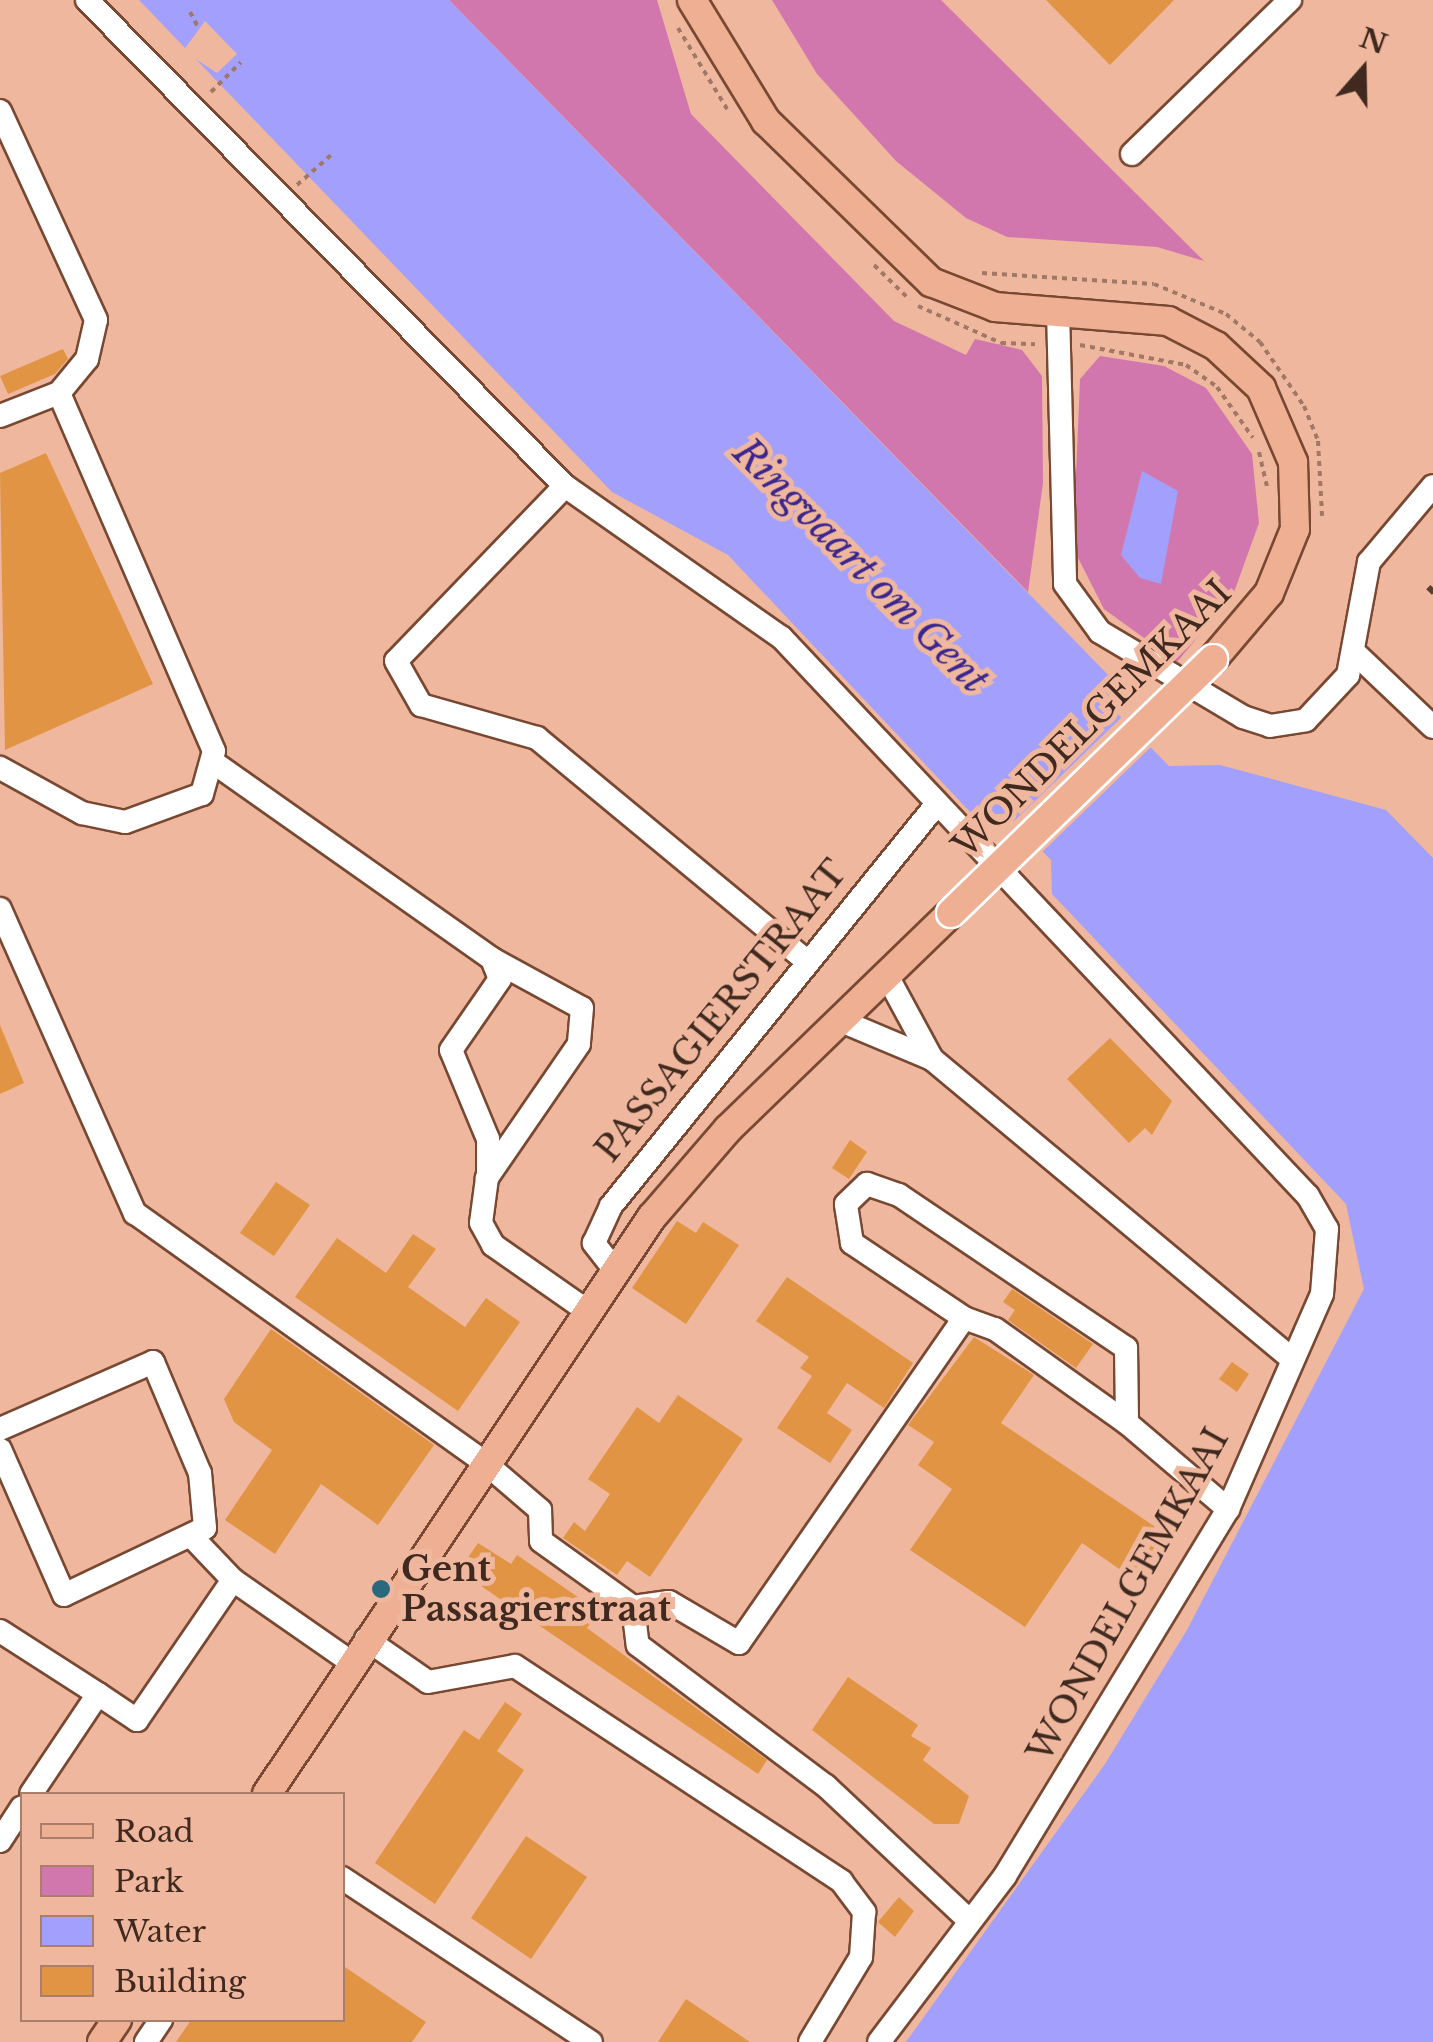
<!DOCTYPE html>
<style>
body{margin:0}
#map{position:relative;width:1433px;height:2042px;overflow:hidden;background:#efb79e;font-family:"Libre Baskerville",serif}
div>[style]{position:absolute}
.green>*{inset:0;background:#d277ad}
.water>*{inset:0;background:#a39ffc}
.pier>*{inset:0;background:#efb79e}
.building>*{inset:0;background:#e19544}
.path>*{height:4px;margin-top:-2px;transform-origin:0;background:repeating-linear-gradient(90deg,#a07865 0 5px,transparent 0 10px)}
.roads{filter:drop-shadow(2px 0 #784832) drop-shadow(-2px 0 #784832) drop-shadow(0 2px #784832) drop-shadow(0 -2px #784832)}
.minor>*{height:22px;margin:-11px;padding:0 11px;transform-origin:11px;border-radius:11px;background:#fff}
.major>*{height:28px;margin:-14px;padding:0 14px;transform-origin:14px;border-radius:14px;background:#eeaf92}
.rail>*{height:8px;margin-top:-4px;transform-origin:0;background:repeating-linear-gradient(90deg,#5b3f33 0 20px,transparent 0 30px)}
.bridges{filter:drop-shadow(2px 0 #fff) drop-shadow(-2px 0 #fff) drop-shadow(0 2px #fff) drop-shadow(0 -2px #fff)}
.major-bridge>*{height:28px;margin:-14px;padding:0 14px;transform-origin:14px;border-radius:14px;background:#eeaf92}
.dots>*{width:28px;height:28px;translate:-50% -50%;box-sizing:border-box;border:5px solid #efb79e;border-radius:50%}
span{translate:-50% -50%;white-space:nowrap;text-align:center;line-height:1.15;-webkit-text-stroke:10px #efb79e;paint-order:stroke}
.street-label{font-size:35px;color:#402a20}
.poi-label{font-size:35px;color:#402a20;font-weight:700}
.left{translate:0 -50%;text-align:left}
.water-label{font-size:38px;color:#3c268f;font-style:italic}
.legend{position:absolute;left:20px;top:1792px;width:325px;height:230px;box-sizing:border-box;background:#efb79e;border:2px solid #a97f6c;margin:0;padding:12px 18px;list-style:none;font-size:30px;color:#402a20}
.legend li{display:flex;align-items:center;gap:20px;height:50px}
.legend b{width:50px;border:2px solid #a97f6c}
.north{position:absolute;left:1313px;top:20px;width:100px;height:100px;-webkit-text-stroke:8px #efb79e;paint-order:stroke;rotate:20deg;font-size:28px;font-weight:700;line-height:40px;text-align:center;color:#402a20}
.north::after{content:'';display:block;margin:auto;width:35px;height:45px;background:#402a20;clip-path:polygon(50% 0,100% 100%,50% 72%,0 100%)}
</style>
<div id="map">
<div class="green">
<i style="clip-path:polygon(449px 0,657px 0,691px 114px,894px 321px,966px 355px,975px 339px,1022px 350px,1042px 376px,1043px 483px,1028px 592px)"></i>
<i style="clip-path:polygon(772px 0,941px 0,1204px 261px,1157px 247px,1007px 237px,966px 218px,896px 161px,817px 74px)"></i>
<i style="clip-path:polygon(1100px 356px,1164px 366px,1206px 388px,1252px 454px,1259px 523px,1233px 595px,1177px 662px,1104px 609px,1073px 548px,1080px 379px)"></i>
</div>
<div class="water">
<i style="clip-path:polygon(139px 0,449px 0,1115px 682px,1115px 711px,1169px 766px,1220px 765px,1386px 810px,1433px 858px,1433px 2042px,906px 2042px,1105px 1764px,1187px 1630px,1364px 1289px,1346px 1204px,1052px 894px,1051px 860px,1006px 814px,972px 814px,728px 555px,612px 492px)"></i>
<i style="clip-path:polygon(1142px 471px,1178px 491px,1161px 584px,1140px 578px,1121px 555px)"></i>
</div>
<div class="pier">
<i style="clip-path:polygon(205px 21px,237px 54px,217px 73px,183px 51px)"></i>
<i style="clip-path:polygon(1125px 714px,1154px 744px,1039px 855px,1010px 825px)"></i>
</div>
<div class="building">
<i style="clip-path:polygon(1046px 0,1174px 0,1110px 65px)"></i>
<i style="clip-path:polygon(63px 349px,68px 359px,55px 374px,8px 394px,0 376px)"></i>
<i style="clip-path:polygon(46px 453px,153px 684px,5px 750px,0 473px)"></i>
<i style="clip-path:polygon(0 1025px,24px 1083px,0 1094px)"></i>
<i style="clip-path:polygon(1110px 1038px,1172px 1101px,1152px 1135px,1145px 1128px,1129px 1143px,1067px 1079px)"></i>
<i style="clip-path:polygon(850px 1140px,867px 1152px,849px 1179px,832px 1168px)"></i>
<i style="clip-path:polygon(276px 1182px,310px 1205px,274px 1256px,240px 1233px)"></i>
<i style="clip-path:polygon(677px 1221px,696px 1233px,703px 1222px,739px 1245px,686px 1324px,632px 1288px)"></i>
<i style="clip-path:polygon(413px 1234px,436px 1249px,408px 1287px,465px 1327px,486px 1298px,520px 1322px,458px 1411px,295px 1297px,337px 1238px,386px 1273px)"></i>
<i style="clip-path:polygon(787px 1277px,913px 1363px,884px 1408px,847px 1383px,827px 1413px,852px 1430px,830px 1463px,777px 1428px,812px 1376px,800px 1368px,809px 1357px,756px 1321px)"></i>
<i style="clip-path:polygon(1012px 1289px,1093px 1344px,1076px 1368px,1008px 1320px,1015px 1310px,1003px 1302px)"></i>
<i style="clip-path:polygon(271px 1329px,434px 1445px,378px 1525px,321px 1484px,275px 1554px,225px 1520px,272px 1450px,234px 1422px,224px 1399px)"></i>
<i style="clip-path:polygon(974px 1337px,1034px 1375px,1001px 1423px,1154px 1526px,1158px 1546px,1135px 1580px,1082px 1543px,1025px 1627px,910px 1550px,952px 1489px,918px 1465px,934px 1442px,908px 1425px)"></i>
<i style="clip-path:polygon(1232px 1362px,1249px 1374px,1237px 1392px,1219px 1379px)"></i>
<i style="clip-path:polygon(678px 1395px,743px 1439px,650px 1577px,627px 1561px,617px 1575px,563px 1538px,574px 1522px,585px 1531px,610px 1494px,588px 1479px,637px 1407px,659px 1423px)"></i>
<i style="clip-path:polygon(478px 1543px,511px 1564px,517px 1555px,598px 1611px,587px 1628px,767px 1760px,758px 1774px,459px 1571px)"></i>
<i style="clip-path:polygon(848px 1677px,918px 1725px,911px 1736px,931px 1748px,923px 1760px,969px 1796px,959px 1824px,934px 1824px,812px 1730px)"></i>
<i style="clip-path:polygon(505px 1702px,522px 1714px,497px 1751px,524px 1770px,435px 1904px,375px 1863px,464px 1730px,479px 1740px)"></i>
<i style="clip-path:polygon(526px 1836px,587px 1877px,531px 1959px,471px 1918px)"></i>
<i style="clip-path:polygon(899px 1897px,914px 1911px,895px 1937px,878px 1922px)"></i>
<i style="clip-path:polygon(342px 1965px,426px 2022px,412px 2042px,176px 2042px,191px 2020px,342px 2020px)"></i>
<i style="clip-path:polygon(686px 1999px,750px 2042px,658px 2042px)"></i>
</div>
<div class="path">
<i style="left:190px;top:12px;width:19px;rotate:62deg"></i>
<i style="left:678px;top:28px;width:95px;rotate:58.8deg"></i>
<i style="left:211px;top:92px;width:42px;rotate:-45deg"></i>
<i style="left:297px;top:185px;width:45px;rotate:-41.4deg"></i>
<i style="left:874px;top:265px;width:50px;rotate:44.2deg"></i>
<i style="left:982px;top:273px;width:172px;rotate:3.7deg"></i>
<i style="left:1154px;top:284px;width:78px;rotate:22.6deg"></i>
<i style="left:1226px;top:314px;width:44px;rotate:39.5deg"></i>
<i style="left:1260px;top:342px;width:78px;rotate:55.5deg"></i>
<i style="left:1304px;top:406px;width:38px;rotate:68deg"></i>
<i style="left:1318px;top:441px;width:75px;rotate:86.9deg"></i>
<i style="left:918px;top:306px;width:91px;rotate:24deg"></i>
<i style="left:1001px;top:343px;width:34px;rotate:2deg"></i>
<i style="left:1080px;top:345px;width:108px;rotate:10.7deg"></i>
<i style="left:1186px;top:365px;width:38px;rotate:35deg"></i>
<i style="left:1217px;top:387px;width:62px;rotate:54.8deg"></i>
<i style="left:1259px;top:452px;width:35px;rotate:77deg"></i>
</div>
<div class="roads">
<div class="minor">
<i style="left:87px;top:0;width:682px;rotate:45.48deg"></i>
<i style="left:565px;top:486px;width:264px;rotate:35deg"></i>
<i style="left:781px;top:637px;width:768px;rotate:46.69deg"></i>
<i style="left:1308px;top:1196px;width:38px;rotate:60deg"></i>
<i style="left:1327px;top:1229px;width:65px;rotate:94.4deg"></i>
<i style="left:1322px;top:1294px;width:235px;rotate:113.6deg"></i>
<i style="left:1228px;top:1509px;width:429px;rotate:121.3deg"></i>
<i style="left:1005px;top:1876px;width:208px;rotate:127.2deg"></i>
<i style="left:0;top:111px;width:230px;rotate:65.3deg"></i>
<i style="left:96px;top:320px;width:40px;rotate:103deg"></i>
<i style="left:87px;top:359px;width:44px;rotate:129.5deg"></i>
<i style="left:1132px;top:154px;width:221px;rotate:-44.3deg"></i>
<i style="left:1058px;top:311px;width:273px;rotate:88.5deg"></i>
<i style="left:1065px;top:584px;width:59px;rotate:53.9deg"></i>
<i style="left:1100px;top:632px;width:166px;rotate:30.7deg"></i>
<i style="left:1243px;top:717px;width:28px;rotate:18deg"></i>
<i style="left:1270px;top:726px;width:36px;rotate:-9deg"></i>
<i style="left:1306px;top:720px;width:62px;rotate:-47deg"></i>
<i style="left:1348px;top:675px;width:115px;rotate:-79.5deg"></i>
<i style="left:1369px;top:562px;width:99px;rotate:-49.9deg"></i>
<i style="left:0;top:416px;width:63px;rotate:-21.3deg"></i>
<i style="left:59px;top:393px;width:390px;rotate:66.6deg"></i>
<i style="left:214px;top:751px;width:45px;rotate:105.6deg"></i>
<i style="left:202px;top:794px;width:82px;rotate:160deg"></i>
<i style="left:125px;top:822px;width:44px;rotate:-168.2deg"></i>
<i style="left:82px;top:813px;width:94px;rotate:-151.2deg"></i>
<i style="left:565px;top:486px;width:243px;rotate:134deg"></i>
<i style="left:396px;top:661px;width:51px;rotate:60.4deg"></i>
<i style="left:421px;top:705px;width:121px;rotate:15.9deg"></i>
<i style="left:537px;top:738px;width:348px;rotate:39.6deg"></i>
<i style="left:1356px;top:654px;width:106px;rotate:43.5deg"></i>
<i style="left:213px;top:762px;width:342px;rotate:35.2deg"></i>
<i style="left:492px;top:959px;width:102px;rotate:28.6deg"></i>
<i style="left:582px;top:1008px;width:36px;rotate:95deg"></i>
<i style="left:579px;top:1044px;width:163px;rotate:124.5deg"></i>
<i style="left:487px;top:1178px;width:45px;rotate:97.6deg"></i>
<i style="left:481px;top:1223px;width:25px;rotate:61deg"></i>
<i style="left:493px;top:1245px;width:113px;rotate:35deg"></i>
<i style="left:0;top:909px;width:333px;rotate:66.1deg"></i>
<i style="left:135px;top:1213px;width:429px;rotate:35.5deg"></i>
<i style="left:484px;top:1462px;width:74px;rotate:40.6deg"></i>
<i style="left:540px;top:1510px;width:31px;rotate:88deg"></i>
<i style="left:541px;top:1541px;width:113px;rotate:35.7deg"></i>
<i style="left:633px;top:1607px;width:36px;rotate:-8deg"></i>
<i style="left:669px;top:1602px;width:81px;rotate:30.4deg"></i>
<i style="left:739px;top:1643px;width:395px;rotate:-55.3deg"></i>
<i style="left:964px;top:1318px;width:33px;rotate:20deg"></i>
<i style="left:995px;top:1329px;width:162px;rotate:35.5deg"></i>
<i style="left:1127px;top:1423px;width:133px;rotate:40.4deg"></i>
<i style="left:886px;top:974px;width:97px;rotate:61.6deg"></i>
<i style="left:839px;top:1020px;width:101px;rotate:22.8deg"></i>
<i style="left:932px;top:1059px;width:467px;rotate:39.8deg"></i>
<i style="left:488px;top:1175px;width:36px;rotate:-90deg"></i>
<i style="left:488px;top:1139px;width:96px;rotate:-112.6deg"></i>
<i style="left:451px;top:1050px;width:86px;rotate:-55.4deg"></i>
<i style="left:500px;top:979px;width:22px;rotate:-112deg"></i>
<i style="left:614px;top:1269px;width:33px;rotate:-128deg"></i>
<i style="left:594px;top:1243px;width:41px;rotate:-65.3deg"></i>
<i style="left:611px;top:1206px;width:516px;rotate:-50.98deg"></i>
<i style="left:964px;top:1318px;width:135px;rotate:-146.2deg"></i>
<i style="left:852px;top:1243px;width:39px;rotate:-99deg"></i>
<i style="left:846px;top:1204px;width:29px;rotate:-44deg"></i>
<i style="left:867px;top:1184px;width:34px;rotate:19deg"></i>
<i style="left:899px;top:1195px;width:274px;rotate:34deg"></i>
<i style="left:1126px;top:1348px;width:75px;rotate:89.2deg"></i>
<i style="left:0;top:1429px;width:167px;rotate:-23.6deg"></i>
<i style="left:153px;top:1362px;width:121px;rotate:67.1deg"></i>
<i style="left:200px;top:1473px;width:55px;rotate:84.8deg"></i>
<i style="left:205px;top:1528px;width:156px;rotate:154.6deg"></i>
<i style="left:64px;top:1595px;width:159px;rotate:-113.7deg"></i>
<i style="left:233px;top:1580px;width:144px;rotate:34.8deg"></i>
<i style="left:633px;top:1607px;width:38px;rotate:83deg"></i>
<i style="left:638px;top:1645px;width:235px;rotate:36.9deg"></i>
<i style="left:826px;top:1786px;width:197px;rotate:43.2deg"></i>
<i style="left:0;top:1631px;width:117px;rotate:32.7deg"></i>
<i style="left:98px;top:1694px;width:120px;rotate:123.8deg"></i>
<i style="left:366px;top:1639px;width:75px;rotate:34.7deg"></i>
<i style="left:428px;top:1682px;width:88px;rotate:-10.4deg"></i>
<i style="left:515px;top:1666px;width:391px;rotate:33.4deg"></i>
<i style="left:841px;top:1881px;width:39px;rotate:53deg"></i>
<i style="left:864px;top:1912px;width:45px;rotate:93.8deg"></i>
<i style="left:861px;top:1957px;width:99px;rotate:121deg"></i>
<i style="left:98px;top:1694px;width:47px;rotate:33.7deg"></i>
<i style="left:137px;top:1720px;width:170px;rotate:-55.6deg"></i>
<i style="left:233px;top:1580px;width:57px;rotate:-133.6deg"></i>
<i style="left:0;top:1841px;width:40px;rotate:-57.1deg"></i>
<i style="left:342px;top:1878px;width:298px;rotate:33.4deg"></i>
<i style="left:146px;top:2042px;width:27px;rotate:-56deg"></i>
</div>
<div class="major">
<i style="left:692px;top:0;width:142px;rotate:58.6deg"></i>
<i style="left:766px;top:121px;width:231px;rotate:44.3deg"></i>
<i style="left:931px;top:282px;width:69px;rotate:21.3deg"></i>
<i style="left:995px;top:307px;width:174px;rotate:4.6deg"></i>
<i style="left:1168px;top:321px;width:54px;rotate:27.5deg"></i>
<i style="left:1216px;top:346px;width:62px;rotate:43deg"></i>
<i style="left:1261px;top:388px;width:81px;rotate:66.6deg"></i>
<i style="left:1293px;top:462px;width:67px;rotate:88.3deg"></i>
<i style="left:1295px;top:529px;width:69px;rotate:112.1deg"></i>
<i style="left:1269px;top:593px;width:87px;rotate:130.3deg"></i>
<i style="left:267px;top:1794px;width:694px;rotate:-56.29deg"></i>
<i style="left:652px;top:1217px;width:116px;rotate:-49.2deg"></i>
<i style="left:728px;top:1129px;width:310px;rotate:-44.1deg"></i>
<i style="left:102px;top:2042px;width:27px;rotate:-56deg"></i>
</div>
</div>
<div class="rail">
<i style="left:1429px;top:592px;width:6px;rotate:-45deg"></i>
</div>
<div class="bridges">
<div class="major-bridge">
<i style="left:951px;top:913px;width:365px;rotate:-44.1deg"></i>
</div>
</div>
<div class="dots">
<i style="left:381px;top:1589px;background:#2a687e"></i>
</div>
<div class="street-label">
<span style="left:1092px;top:719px;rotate:-45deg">WONDELGEMKAAI</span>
<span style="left:721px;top:1011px;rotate:-51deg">PASSAGIERSTRAAT</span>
<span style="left:1128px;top:1595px;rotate:-61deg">WONDELGEMKAAI</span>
</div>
<div class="poi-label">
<span class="left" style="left:401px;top:1589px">Gent<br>Passagierstraat</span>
</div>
<div class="water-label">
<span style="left:861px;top:566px;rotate:45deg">Ringvaart om Gent</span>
</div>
<ul class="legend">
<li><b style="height:12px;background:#eeaf92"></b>Road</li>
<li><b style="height:28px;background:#d277ad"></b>Park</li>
<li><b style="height:28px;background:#a39ffc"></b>Water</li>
<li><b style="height:28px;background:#e19544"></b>Building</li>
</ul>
<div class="north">N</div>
</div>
